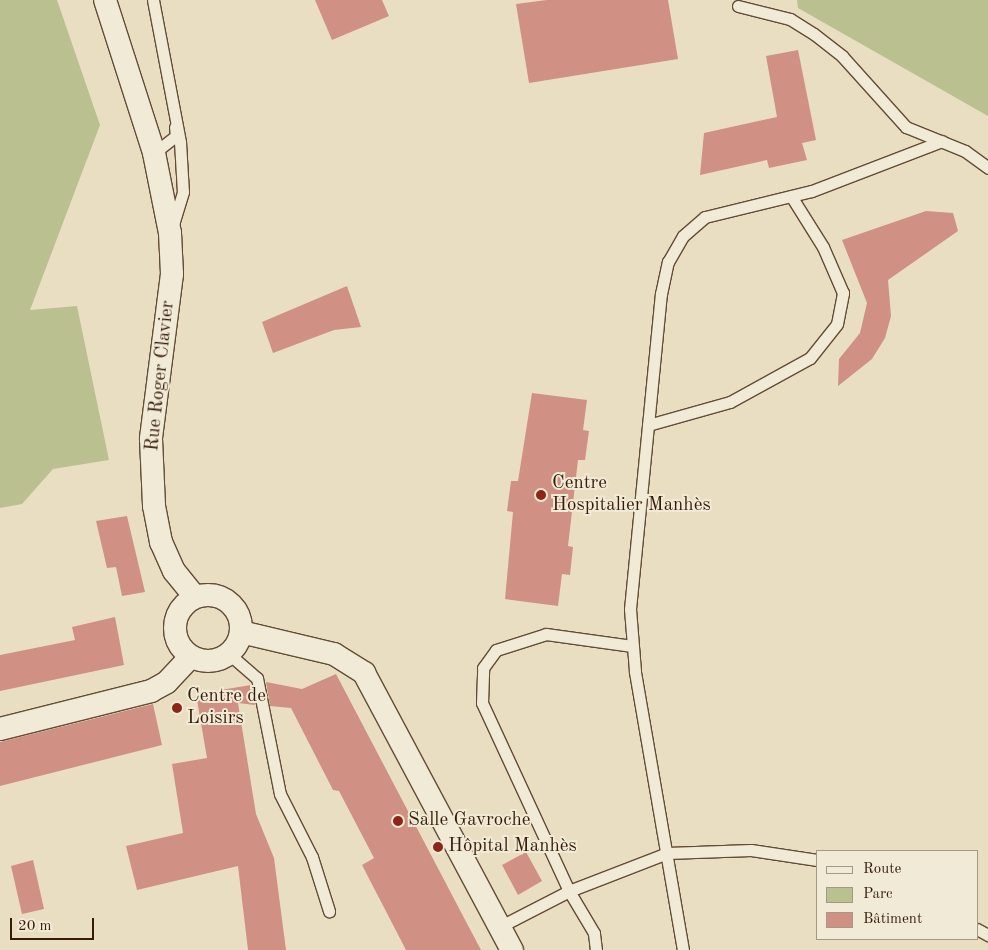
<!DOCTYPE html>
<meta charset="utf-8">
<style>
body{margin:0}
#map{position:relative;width:988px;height:950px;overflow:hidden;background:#e9dec2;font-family:"Old Standard TT",serif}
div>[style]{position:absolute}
.green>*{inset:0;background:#bbc090}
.building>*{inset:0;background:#d09083}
.roads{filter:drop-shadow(1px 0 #634c36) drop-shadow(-1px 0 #634c36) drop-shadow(0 1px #634c36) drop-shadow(0 -1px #634c36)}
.lane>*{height:11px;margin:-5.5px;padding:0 5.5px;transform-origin:5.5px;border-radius:5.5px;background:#f1ead7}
.street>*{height:22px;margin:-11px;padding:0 11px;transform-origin:11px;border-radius:11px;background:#f1ead7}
.street>.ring{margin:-11px;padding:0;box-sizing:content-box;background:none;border:22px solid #f1ead7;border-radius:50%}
.dots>*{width:14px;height:14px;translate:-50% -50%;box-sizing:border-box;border:2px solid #f1ead7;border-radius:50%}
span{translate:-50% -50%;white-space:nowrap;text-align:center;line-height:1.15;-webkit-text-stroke:4px #f1ead7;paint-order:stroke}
.street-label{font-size:19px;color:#361c08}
.poi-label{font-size:19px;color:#361c08}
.left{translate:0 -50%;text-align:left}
.legend{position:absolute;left:816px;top:850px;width:162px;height:90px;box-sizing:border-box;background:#f1ead7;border:1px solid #a69884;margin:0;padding:6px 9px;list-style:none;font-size:15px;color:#361c08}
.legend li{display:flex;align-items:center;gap:10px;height:25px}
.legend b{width:25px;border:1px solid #a69884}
.scale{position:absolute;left:10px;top:918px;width:84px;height:22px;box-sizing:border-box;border:2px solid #361c08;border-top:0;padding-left:6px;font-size:15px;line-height:18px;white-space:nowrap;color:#361c08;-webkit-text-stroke:4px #f1ead7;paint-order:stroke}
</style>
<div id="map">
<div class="green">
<i style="clip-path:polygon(0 0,57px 0,100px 125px,30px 310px,77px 306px,109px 460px,53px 469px,22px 504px,0 508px)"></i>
<i style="clip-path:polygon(797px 0,988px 0,988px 116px,798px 8px)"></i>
</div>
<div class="building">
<i style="clip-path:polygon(315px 0,382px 0,389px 16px,332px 40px)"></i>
<i style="clip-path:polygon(547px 0,668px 0,678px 59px,529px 83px,516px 4px)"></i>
<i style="clip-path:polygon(798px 50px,816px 140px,802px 143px,807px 160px,769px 168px,767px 160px,700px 175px,704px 133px,777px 117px,766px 56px)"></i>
<i style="clip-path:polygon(926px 211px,953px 213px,958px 231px,888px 280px,891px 316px,885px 338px,872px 359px,838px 386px,839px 359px,860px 333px,867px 303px,842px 240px)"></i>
<i style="clip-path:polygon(347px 286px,361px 327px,334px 330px,273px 353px,262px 322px)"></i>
<i style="clip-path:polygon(532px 393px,587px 400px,583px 430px,589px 431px,585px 460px,578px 460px,568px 546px,573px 547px,570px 575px,562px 574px,558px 606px,505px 599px,513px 512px,507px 511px,511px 481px,518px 481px)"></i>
<i style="clip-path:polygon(127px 516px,145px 592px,122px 596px,116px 567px,107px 568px,96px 521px)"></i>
<i style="clip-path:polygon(115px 617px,124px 665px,0 691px,0 655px,75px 640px,72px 627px)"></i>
<i style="clip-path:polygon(336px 674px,462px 914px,481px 950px,406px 950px,362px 865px,374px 858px,339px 791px,333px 790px,291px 708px,270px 706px,266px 682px,302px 689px)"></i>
<i style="clip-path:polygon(251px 685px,255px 705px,238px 703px,256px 814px,274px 858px,286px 950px,248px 950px,238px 866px,137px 890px,126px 846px,183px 833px,172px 764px,207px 758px,196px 694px)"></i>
<i style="clip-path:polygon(153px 704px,162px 745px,0 786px,0 742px)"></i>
<i style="clip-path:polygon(526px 852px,542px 881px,518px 895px,502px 865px)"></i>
<i style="clip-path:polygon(33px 860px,44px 909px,22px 914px,11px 866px)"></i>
</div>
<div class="roads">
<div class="lane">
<i style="left:153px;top:0;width:145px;rotate:79.2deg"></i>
<i style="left:180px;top:142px;width:50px;rotate:86.6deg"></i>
<i style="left:183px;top:192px;width:34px;rotate:107deg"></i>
<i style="left:738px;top:6px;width:54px;rotate:14deg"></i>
<i style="left:790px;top:19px;width:28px;rotate:32deg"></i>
<i style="left:814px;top:34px;width:36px;rotate:38deg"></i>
<i style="left:842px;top:56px;width:96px;rotate:48deg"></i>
<i style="left:906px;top:127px;width:64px;rotate:22.1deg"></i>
<i style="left:965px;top:151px;width:29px;rotate:36deg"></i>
<i style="left:154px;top:153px;width:28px;rotate:-38deg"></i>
<i style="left:176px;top:136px;width:9px;rotate:-96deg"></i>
<i style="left:648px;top:425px;width:85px;rotate:-15.7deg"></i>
<i style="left:730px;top:402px;width:91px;rotate:-28.8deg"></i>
<i style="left:810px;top:358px;width:43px;rotate:-51.5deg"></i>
<i style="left:837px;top:324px;width:32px;rotate:-79deg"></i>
<i style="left:843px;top:293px;width:50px;rotate:-113.5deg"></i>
<i style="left:823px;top:247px;width:60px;rotate:-122.1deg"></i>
<i style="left:229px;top:654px;width:37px;rotate:41deg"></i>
<i style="left:257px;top:678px;width:118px;rotate:78.8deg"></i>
<i style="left:280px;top:794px;width:71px;rotate:63.1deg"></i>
<i style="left:312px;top:857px;width:57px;rotate:72.5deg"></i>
<i style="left:501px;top:926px;width:76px;rotate:-27.2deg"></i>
<i style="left:569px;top:891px;width:105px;rotate:-21.2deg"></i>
<i style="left:667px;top:853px;width:84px;rotate:-2deg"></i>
<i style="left:751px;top:850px;width:67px;rotate:8.6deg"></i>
<i style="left:977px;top:929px;width:13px;rotate:29deg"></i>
<i style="left:596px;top:950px;width:17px;rotate:-97deg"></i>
<i style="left:594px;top:933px;width:49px;rotate:-120.8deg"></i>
<i style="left:569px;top:891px;width:207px;rotate:-114.8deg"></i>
<i style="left:482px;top:703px;width:35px;rotate:-88deg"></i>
<i style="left:483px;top:668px;width:22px;rotate:-54deg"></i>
<i style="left:496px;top:650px;width:52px;rotate:-17.7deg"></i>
<i style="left:546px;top:634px;width:87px;rotate:7.9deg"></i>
<i style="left:683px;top:950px;width:283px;rotate:-99.8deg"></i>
<i style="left:635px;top:671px;width:62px;rotate:-94.6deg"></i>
<i style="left:630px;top:609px;width:317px;rotate:-84.4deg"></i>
<i style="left:661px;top:294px;width:33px;rotate:-78deg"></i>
<i style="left:668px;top:262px;width:30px;rotate:-60deg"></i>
<i style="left:683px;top:236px;width:29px;rotate:-41deg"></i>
<i style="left:705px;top:217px;width:110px;rotate:-13.7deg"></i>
<i style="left:812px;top:191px;width:139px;rotate:-21deg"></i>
</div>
<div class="street">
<i style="left:105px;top:0;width:161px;rotate:72.2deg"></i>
<i style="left:154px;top:153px;width:82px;rotate:78.7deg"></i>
<i style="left:170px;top:233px;width:41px;rotate:87.2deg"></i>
<i style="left:172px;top:274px;width:166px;rotate:97.3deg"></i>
<i style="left:151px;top:439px;width:67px;rotate:87.4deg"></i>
<i style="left:154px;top:506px;width:37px;rotate:79deg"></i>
<i style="left:161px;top:542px;width:32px;rotate:66deg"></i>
<i style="left:174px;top:571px;width:33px;rotate:51deg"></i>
<i class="ring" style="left:175px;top:595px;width:44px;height:44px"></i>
<i style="left:241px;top:632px;width:96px;rotate:13.3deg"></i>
<i style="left:334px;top:654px;width:36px;rotate:32deg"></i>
<i style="left:364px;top:673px;width:314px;rotate:61.9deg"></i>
<i style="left:0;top:729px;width:156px;rotate:-14.1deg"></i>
<i style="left:151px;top:691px;width:18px;rotate:-29deg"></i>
<i style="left:167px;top:682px;width:34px;rotate:-47deg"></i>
</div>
</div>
<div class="dots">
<i style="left:541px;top:495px;background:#8f2418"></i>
<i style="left:177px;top:708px;background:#8f2418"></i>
<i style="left:398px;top:821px;background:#8f2418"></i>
<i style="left:438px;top:847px;background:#8f2418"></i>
</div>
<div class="street-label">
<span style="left:161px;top:376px;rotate:-84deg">Rue Roger Clavier</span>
</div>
<div class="poi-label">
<span class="left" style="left:552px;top:495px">Centre<br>Hospitalier Manhès</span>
<span class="left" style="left:187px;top:708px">Centre de<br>Loisirs</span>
<span class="left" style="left:408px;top:821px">Salle Gavroche</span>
<span class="left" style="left:448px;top:847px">Hôpital Manhès</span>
</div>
<ul class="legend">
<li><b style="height:6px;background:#f1ead7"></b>Route</li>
<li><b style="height:14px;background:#bbc090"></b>Parc</li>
<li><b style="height:14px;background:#d09083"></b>Bâtiment</li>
</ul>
<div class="scale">20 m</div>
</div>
